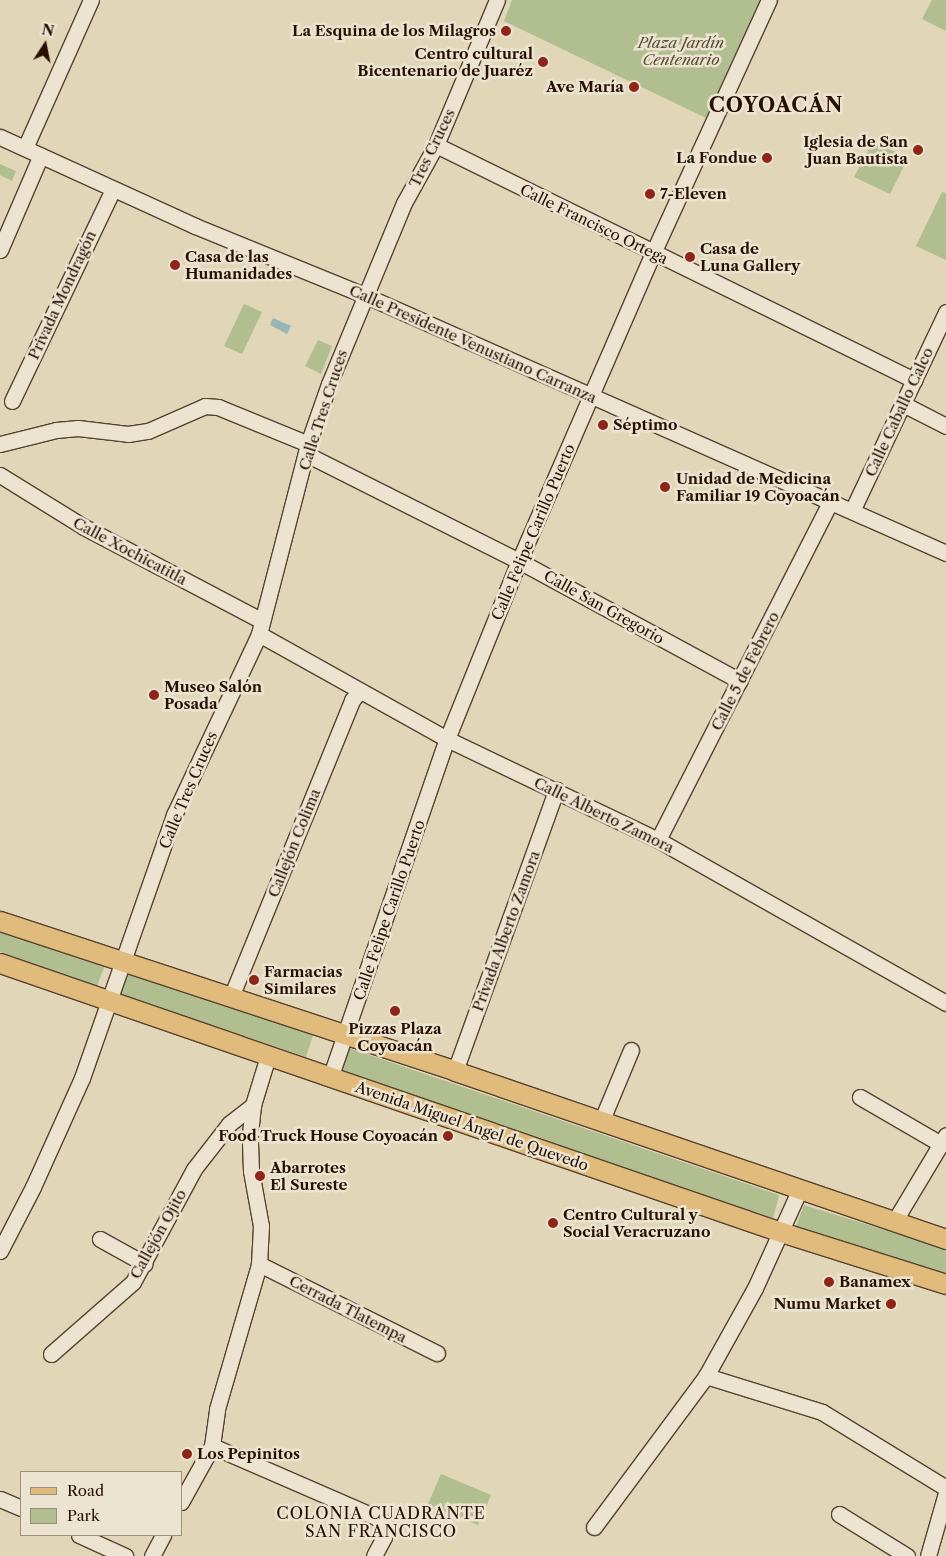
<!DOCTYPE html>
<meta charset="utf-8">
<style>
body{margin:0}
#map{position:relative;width:946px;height:1556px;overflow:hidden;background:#e1d6b8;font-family:"Libre Caslon Text",serif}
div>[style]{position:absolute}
.green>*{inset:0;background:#b0be90}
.water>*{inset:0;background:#96b7b6}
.roads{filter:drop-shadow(1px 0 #56422e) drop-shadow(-1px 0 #56422e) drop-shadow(0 1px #56422e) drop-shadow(0 -1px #56422e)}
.minor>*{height:15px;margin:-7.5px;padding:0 7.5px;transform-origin:7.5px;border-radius:7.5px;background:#ece4d1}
.major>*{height:19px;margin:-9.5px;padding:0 9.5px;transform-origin:9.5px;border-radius:9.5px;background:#e0bb7c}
.dots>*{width:14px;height:14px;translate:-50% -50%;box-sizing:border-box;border:2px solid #ece4d1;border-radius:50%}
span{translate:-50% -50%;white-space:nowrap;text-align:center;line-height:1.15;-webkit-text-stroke:5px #ece4d1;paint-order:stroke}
.poi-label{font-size:15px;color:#271000;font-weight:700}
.right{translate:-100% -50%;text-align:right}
.left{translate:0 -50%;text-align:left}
.park-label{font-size:15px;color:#574d32;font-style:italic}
.street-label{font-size:15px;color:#271000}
.neighbourhood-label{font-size:16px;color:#271000;letter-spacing:1px}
.district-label{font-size:20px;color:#271000;font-weight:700;letter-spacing:1px}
.legend{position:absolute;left:20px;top:1471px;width:162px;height:65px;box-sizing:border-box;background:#ece4d1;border:1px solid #9d8f7d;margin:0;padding:6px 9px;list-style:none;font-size:15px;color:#271000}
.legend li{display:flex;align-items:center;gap:10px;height:25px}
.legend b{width:25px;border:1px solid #9d8f7d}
.north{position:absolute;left:20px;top:20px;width:50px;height:50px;-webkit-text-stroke:4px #ece4d1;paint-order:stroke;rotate:11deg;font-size:14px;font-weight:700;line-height:20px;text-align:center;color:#271000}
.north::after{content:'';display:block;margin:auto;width:18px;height:22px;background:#271000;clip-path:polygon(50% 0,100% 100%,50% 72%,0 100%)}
</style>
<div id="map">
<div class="green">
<i style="clip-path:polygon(512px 0,760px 0,706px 118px,504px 21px)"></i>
<i style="clip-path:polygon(932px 0,946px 0,946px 31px,922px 19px)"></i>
<i style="clip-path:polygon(873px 141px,908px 158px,890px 194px,854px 177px)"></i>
<i style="clip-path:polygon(0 164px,16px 171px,12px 181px,0 175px)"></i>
<i style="clip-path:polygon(942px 192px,946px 193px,946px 260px,916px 246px)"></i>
<i style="clip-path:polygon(244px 304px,262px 312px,242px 354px,224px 346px)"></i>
<i style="clip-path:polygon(318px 340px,332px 346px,321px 374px,305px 366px)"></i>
<i style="clip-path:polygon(0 930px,105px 965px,97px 986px,0 952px)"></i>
<i style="clip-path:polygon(126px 972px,313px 1035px,306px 1057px,116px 993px)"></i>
<i style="clip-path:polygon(349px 1048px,779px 1195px,773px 1219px,341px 1071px)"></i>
<i style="clip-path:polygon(804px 1205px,946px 1249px,946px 1274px,796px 1226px)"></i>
<i style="clip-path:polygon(441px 1474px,491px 1495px,478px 1525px,428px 1504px)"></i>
</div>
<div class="water">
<i style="clip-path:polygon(273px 318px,291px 326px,287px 334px,270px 325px)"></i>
</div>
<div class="roads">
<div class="minor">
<i style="left:0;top:137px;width:214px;rotate:24.5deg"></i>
<i style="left:195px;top:226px;width:183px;rotate:22.2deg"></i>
<i style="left:364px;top:295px;width:637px;rotate:23.91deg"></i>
<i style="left:436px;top:145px;width:533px;rotate:26.18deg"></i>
<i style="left:25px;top:148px;width:162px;rotate:-66deg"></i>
<i style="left:0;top:250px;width:103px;rotate:-66.7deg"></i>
<i style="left:12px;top:401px;width:235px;rotate:-64.5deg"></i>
<i style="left:903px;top:404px;width:48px;rotate:27.1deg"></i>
<i style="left:0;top:444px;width:58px;rotate:-14deg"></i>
<i style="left:56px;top:430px;width:22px;rotate:-5deg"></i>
<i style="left:78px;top:428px;width:50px;rotate:6.8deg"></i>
<i style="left:128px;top:434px;width:20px;rotate:-9deg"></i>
<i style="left:148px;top:431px;width:62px;rotate:-23.7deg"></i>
<i style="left:205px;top:406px;width:13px;rotate:4deg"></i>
<i style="left:218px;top:407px;width:97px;rotate:22.3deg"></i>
<i style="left:306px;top:454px;width:238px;rotate:26.7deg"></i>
<i style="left:519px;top:561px;width:251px;rotate:28.5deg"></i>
<i style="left:0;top:475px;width:99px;rotate:31.8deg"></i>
<i style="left:84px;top:527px;width:201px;rotate:27.8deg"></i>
<i style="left:852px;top:511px;width:220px;rotate:-64.7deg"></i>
<i style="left:259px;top:634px;width:215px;rotate:29.2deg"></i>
<i style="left:447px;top:739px;width:234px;rotate:25.6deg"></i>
<i style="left:658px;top:840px;width:331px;rotate:29.5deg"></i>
<i style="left:658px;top:840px;width:381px;rotate:-63deg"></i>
<i style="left:231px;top:997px;width:321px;rotate:-67.8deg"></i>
<i style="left:352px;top:700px;width:12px;rotate:-48deg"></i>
<i style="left:455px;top:1071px;width:299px;rotate:-70.2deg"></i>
<i style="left:330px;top:1078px;width:359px;rotate:-71deg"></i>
<i style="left:447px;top:739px;width:192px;rotate:-68deg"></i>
<i style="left:519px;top:561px;width:336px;rotate:-66.5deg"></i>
<i style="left:653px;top:253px;width:278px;rotate:-65.4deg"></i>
<i style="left:860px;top:1097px;width:94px;rotate:30.1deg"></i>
<i style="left:601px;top:1122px;width:78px;rotate:-67.4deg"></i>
<i style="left:894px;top:1222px;width:101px;rotate:-59.1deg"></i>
<i style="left:100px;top:1239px;width:51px;rotate:29.1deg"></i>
<i style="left:0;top:1251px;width:72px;rotate:-62.7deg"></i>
<i style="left:33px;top:1187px;width:120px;rotate:-65.8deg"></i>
<i style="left:82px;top:1078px;width:279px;rotate:-70.7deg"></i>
<i style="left:174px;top:815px;width:200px;rotate:-64.8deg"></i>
<i style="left:259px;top:634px;width:196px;rotate:-75.5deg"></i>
<i style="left:308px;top:444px;width:64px;rotate:-70.7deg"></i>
<i style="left:329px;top:384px;width:196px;rotate:-67.5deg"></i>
<i style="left:404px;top:203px;width:66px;rotate:-61.1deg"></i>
<i style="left:436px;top:145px;width:157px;rotate:-67.2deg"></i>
<i style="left:259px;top:1264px;width:199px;rotate:26.6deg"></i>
<i style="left:51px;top:1354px;width:109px;rotate:-41.3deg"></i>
<i style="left:133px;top:1282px;width:128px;rotate:-61.6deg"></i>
<i style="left:194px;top:1169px;width:57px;rotate:-52.1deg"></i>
<i style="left:229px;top:1124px;width:31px;rotate:-38deg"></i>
<i style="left:706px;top:1376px;width:121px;rotate:17.2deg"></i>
<i style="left:822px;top:1412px;width:145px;rotate:31.5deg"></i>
<i style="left:212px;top:1446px;width:183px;rotate:23.5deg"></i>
<i style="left:380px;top:1519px;width:9px;rotate:49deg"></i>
<i style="left:386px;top:1526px;width:11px;rotate:100deg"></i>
<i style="left:384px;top:1537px;width:21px;rotate:118deg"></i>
<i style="left:0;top:1499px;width:23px;rotate:23deg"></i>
<i style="left:181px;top:1502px;width:64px;rotate:-61deg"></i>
<i style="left:212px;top:1446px;width:37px;rotate:-82deg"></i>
<i style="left:217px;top:1409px;width:151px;rotate:-73.8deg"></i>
<i style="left:259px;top:1264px;width:38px;rotate:-87deg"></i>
<i style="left:261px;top:1226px;width:56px;rotate:-100.3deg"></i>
<i style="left:251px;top:1171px;width:37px;rotate:-92deg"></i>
<i style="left:250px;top:1134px;width:29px;rotate:-84deg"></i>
<i style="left:253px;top:1105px;width:51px;rotate:-73deg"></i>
<i style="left:839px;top:1514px;width:80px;rotate:31.7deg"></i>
<i style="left:594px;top:1527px;width:188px;rotate:-53.4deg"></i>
<i style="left:706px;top:1376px;width:101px;rotate:-60.9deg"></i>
<i style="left:755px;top:1288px;width:107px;rotate:-65.6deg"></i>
<i style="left:79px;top:1535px;width:51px;rotate:24.5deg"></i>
<i style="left:152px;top:1556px;width:24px;rotate:-62deg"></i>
<i style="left:928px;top:1556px;width:66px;rotate:-74.1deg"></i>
</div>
<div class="major">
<i style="left:0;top:921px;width:479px;rotate:18.2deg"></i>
<i style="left:455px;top:1071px;width:519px;rotate:18.89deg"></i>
<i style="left:0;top:963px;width:826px;rotate:19.01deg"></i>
<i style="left:781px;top:1232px;width:173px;rotate:17.5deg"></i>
</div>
</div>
<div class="dots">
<i style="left:506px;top:31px;background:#8f2418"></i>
<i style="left:543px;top:62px;background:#8f2418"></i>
<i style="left:634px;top:87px;background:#8f2418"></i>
<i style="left:918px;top:150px;background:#8f2418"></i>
<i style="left:767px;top:158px;background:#8f2418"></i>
<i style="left:650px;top:194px;background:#8f2418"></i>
<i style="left:690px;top:257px;background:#8f2418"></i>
<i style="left:175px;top:265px;background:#8f2418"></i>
<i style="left:603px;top:425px;background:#8f2418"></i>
<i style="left:665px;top:487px;background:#8f2418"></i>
<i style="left:154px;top:695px;background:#8f2418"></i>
<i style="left:254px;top:980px;background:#8f2418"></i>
<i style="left:395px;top:1011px;background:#8f2418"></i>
<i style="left:448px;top:1136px;background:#8f2418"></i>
<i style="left:260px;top:1176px;background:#8f2418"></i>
<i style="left:553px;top:1223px;background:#8f2418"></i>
<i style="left:829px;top:1282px;background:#8f2418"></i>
<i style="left:891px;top:1304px;background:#8f2418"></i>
<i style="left:187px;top:1454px;background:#8f2418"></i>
</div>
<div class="poi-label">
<span class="right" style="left:496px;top:31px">La Esquina de los Milagros</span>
<span class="right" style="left:533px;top:62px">Centro cultural<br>Bicentenario de Juaréz</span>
<span class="right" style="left:624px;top:87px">Ave María</span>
<span class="right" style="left:908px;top:150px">Iglesia de San<br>Juan Bautista</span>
<span class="right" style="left:757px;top:158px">La Fondue</span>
<span class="left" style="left:660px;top:194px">7-Eleven</span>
<span class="left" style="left:700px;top:257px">Casa de<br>Luna Gallery</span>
<span class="left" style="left:185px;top:265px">Casa de las<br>Humanidades</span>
<span class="left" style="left:613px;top:425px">Séptimo</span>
<span class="left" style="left:676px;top:487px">Unidad de Medicina<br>Familiar 19 Coyoacán</span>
<span class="left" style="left:164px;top:695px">Museo Salón<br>Posada</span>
<span class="left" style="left:264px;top:980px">Farmacias<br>Similares</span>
<span style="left:395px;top:1037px">Pizzas Plaza<br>Coyoacán</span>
<span class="right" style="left:438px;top:1136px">Food Truck House Coyoacán</span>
<span class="left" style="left:270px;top:1176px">Abarrotes<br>El Sureste</span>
<span class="left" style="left:563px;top:1223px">Centro Cultural y<br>Social Veracruzano</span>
<span class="left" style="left:839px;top:1282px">Banamex</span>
<span class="right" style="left:881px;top:1304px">Numu Market</span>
<span class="left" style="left:197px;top:1454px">Los Pepinitos</span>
</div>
<div class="park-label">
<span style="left:681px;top:51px">Plaza Jardín<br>Centenario</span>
</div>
<div class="street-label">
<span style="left:432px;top:148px;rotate:-64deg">Tres Cruces</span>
<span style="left:594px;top:224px;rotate:26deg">Calle Francisco Ortega</span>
<span style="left:62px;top:295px;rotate:-65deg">Privada Mondragón</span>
<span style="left:473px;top:344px;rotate:24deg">Calle Presidente Venustiano Carranza</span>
<span style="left:323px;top:410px;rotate:-72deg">Calle Tres Cruces</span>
<span style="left:899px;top:412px;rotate:-65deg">Calle Caballo Calco</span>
<span style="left:533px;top:532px;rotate:-67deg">Calle Felipe Carillo Puerto</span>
<span style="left:130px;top:551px;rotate:28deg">Calle Xochicatitla</span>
<span style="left:604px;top:607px;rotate:29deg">Calle San Gregorio</span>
<span style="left:745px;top:671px;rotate:-63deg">Calle 5 de Febrero</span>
<span style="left:188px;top:790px;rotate:-67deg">Calle Tres Cruces</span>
<span style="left:604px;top:815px;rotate:26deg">Calle Alberto Zamora</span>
<span style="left:294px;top:843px;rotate:-68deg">Callejón Colima</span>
<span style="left:389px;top:910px;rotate:-71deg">Calle Felipe Carillo Puerto</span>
<span style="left:506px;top:931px;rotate:-70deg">Privada Alberto Zamora</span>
<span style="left:472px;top:1126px;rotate:19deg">Avenida Miguel Ángel de Quevedo</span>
<span style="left:158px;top:1234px;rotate:-61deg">Callejón Ojito</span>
<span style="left:348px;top:1309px;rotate:27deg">Cerrada Tlatempa</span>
</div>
<div class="neighbourhood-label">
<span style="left:381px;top:1522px">COLONIA CUADRANTE<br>SAN FRANCISCO</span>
</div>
<div class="district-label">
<span style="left:776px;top:105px">COYOACÁN</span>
</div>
<ul class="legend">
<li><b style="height:6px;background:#e0bb7c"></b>Road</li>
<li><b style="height:14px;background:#b0be90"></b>Park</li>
</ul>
<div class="north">N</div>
</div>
